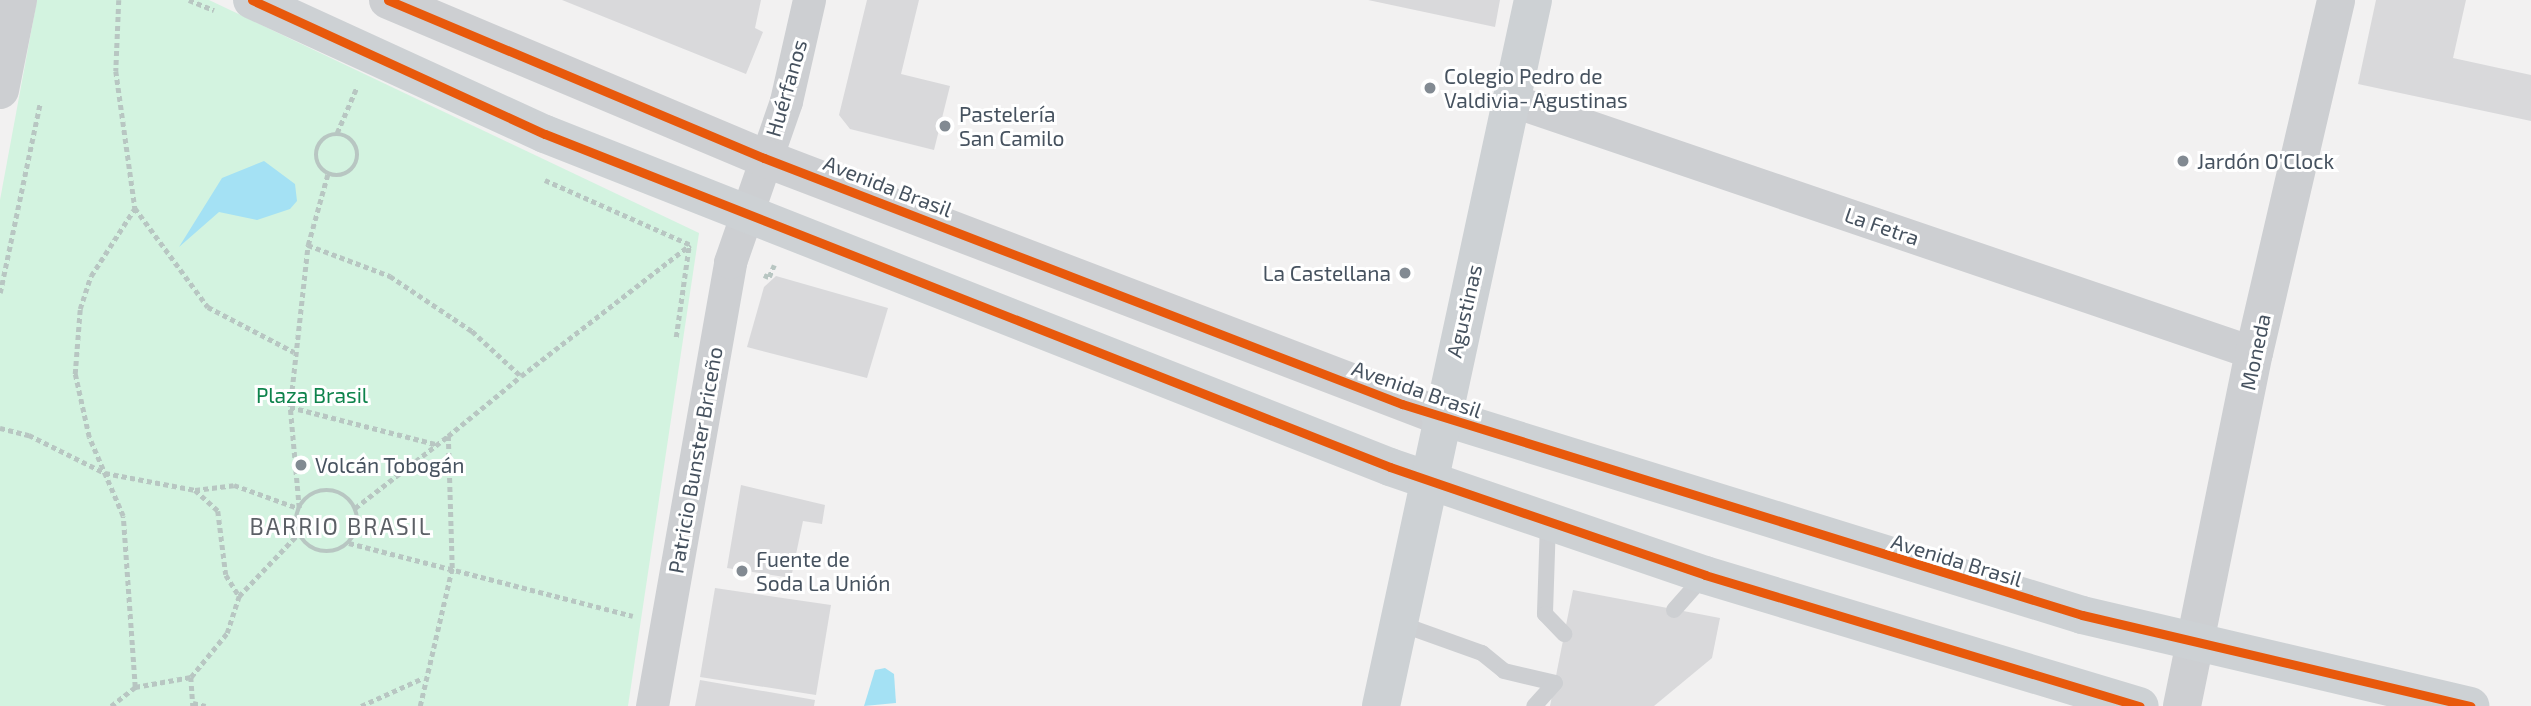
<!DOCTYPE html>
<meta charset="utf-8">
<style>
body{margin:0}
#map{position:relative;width:2531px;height:706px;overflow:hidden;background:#f2f1f1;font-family:"Exo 2",sans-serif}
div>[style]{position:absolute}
.green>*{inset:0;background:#d3f3e0}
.water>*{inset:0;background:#a4e1f4}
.building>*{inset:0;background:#d9d9db}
.path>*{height:4.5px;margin-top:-2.25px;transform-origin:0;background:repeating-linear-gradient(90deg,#b8c6c2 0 5px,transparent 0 8.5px)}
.path>.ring{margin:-2.25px;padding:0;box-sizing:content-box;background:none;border:4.5px solid #b8c6c2;border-radius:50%}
.service>*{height:16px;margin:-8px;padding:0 8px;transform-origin:8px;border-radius:8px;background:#cdcfd2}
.minor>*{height:33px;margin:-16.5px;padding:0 16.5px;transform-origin:16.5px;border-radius:16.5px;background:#cdcfd2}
.tertiary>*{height:38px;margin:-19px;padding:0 19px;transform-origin:19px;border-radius:19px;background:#cdcfd2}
.secondary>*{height:38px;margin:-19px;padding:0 19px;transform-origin:19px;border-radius:19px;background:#cdd1d4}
.cycleway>*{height:9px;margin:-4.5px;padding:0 4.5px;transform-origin:4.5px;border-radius:4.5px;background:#e8590c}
.dots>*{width:19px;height:19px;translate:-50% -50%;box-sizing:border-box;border:4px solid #fff;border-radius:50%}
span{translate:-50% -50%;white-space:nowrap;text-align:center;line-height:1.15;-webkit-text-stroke:6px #fff;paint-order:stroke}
.poi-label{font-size:21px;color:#46525f}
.left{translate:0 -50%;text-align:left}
.right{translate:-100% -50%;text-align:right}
.street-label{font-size:21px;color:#46525f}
.park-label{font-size:21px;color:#0e834c}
.neighbourhood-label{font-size:23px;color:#5c6066;letter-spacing:2px}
</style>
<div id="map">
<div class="green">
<i style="clip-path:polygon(37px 0,209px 0,699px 233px,628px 706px,0 706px,0 200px)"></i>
</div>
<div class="water">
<i style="clip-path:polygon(264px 161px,295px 184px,297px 201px,290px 209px,257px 220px,219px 212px,179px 247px,222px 178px)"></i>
<i style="clip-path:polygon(885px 668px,894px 674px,896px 703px,864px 706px,875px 670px)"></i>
</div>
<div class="building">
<i style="clip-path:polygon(562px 0,761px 0,755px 28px,763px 32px,746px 74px)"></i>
<i style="clip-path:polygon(867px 0,919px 0,901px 74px,950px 86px,934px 150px,850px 129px,839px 115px)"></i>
<i style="clip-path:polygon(1368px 0,1500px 0,1495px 27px)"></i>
<i style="clip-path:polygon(2376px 0,2466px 0,2453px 58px,2531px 75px,2531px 121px,2358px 84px)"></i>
<i style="clip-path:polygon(776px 276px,888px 308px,867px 378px,747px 347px,764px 287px)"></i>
<i style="clip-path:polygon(741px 485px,825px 505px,822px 524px,803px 521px,791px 578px,727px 568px)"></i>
<i style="clip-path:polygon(715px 588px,831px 605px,816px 695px,700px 677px)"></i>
<i style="clip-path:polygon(1573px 590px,1720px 618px,1712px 658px,1654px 706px,1550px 706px)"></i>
<i style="clip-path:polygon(700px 680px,815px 700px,814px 706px,695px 706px)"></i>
</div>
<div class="path">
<i style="left:119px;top:0;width:71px;rotate:92.4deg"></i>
<i style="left:116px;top:71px;width:138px;rotate:82.1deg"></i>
<i style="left:135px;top:208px;width:123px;rotate:53.6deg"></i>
<i style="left:208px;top:307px;width:97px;rotate:27.6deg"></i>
<i style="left:189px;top:0;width:27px;rotate:22deg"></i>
<i style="left:337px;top:133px;width:48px;rotate:-66.6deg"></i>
<i class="ring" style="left:316px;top:134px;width:37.5px;height:37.5px"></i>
<i style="left:545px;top:180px;width:160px;rotate:24deg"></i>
<i style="left:308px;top:245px;width:75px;rotate:-74.5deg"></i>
<i style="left:764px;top:275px;width:5px;rotate:22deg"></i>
<i style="left:769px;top:277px;width:13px;rotate:-67deg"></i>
<i style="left:0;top:293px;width:193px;rotate:-78.1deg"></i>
<i style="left:676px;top:337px;width:92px;rotate:-81.9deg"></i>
<i style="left:290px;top:407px;width:150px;rotate:14.3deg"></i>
<i style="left:0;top:428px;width:30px;rotate:14deg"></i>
<i style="left:29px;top:435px;width:85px;rotate:26.6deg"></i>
<i style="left:105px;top:473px;width:92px;rotate:10.7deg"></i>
<i style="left:195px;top:490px;width:39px;rotate:-7deg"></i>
<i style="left:234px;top:485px;width:68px;rotate:19.8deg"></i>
<i style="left:195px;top:490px;width:31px;rotate:42deg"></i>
<i style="left:218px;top:511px;width:64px;rotate:82.9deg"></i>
<i style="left:226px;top:575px;width:25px;rotate:58deg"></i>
<i class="ring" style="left:296px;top:490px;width:57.5px;height:57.5px"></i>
<i style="left:299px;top:508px;width:101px;rotate:-95.1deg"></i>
<i style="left:290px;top:407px;width:163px;rotate:-83.7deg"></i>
<i style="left:308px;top:245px;width:88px;rotate:20.7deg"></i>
<i style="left:390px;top:276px;width:99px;rotate:33.9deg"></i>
<i style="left:472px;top:331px;width:67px;rotate:42.6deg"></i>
<i style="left:521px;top:376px;width:214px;rotate:-37.8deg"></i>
<i style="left:355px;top:508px;width:118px;rotate:-37.7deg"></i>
<i style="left:349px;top:543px;width:293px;rotate:14.4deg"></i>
<i style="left:191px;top:677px;width:29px;rotate:86deg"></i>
<i style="left:135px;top:687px;width:171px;rotate:-94deg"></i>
<i style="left:123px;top:516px;width:86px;rotate:-113.3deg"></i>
<i style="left:89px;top:437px;width:65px;rotate:-102.5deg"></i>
<i style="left:75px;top:374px;width:65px;rotate:-85.6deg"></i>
<i style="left:80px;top:309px;width:35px;rotate:-72deg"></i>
<i style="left:91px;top:276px;width:81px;rotate:-57.1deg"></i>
<i style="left:193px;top:703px;width:13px;rotate:13deg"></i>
<i style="left:111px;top:706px;width:31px;rotate:-38deg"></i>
<i style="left:135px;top:687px;width:57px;rotate:-10.1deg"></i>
<i style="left:191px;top:677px;width:57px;rotate:-50.7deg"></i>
<i style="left:227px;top:633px;width:39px;rotate:-72deg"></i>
<i style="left:239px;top:596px;width:87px;rotate:-46.4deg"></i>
<i style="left:361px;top:706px;width:68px;rotate:-24.3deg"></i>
<i style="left:420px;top:706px;width:142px;rotate:-76.9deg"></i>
<i style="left:452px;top:568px;width:132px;rotate:-91.7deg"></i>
<i style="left:448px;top:436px;width:94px;rotate:-39.4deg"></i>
</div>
<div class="service">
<i style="left:1548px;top:522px;width:92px;rotate:91.9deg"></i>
<i style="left:1545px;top:614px;width:28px;rotate:46deg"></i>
<i style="left:1674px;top:610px;width:47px;rotate:-48.5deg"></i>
<i style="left:1398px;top:623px;width:89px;rotate:19.7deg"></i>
<i style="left:1482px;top:653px;width:28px;rotate:39deg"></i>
<i style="left:1504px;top:671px;width:52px;rotate:13.2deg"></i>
<i style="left:1555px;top:683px;width:31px;rotate:132deg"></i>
</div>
<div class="minor">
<i style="left:1511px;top:100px;width:785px;rotate:18.8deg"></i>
<i style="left:652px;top:706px;width:451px;rotate:-80deg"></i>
<i style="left:730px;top:262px;width:170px;rotate:-70.8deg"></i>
<i style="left:786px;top:101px;width:104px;rotate:-77.2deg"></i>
</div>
<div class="tertiary">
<i style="left:388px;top:0;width:408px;rotate:22.8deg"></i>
<i style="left:764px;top:158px;width:724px;rotate:20.89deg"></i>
<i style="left:0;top:90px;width:92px;rotate:-78.7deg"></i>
<i style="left:2182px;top:706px;width:360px;rotate:-78.5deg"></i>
<i style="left:2254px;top:353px;width:362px;rotate:-76.9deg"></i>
</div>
<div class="secondary">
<i style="left:252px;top:0;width:322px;rotate:24.6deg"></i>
<i style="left:545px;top:134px;width:908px;rotate:21.51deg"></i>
<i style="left:1390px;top:467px;width:333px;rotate:18.9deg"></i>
<i style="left:1705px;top:575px;width:454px;rotate:16.8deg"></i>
<i style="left:1440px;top:416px;width:672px;rotate:17.22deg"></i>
<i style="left:2082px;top:615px;width:399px;rotate:13.2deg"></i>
<i style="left:1381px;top:706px;width:722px;rotate:-77.85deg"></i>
</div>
<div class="cycleway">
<i style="left:252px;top:0;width:322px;rotate:24.6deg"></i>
<i style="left:545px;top:134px;width:908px;rotate:21.51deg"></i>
<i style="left:1390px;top:467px;width:333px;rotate:18.9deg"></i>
<i style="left:1705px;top:575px;width:454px;rotate:16.8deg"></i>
<i style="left:388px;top:0;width:408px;rotate:22.8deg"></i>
<i style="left:764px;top:158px;width:684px;rotate:21.09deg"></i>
<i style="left:1402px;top:404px;width:712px;rotate:17.24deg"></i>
<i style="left:2082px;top:615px;width:399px;rotate:13.2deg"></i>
</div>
<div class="dots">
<i style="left:1430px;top:88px;background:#828a92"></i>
<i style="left:945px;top:126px;background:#828a92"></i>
<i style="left:2183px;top:161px;background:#828a92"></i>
<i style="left:1405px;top:273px;background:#828a92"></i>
<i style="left:301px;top:465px;background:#828a92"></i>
<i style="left:742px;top:571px;background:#828a92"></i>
</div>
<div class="poi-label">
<span class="left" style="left:1444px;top:88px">Colegio Pedro de<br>Valdivia- Agustinas</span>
<span class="left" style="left:959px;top:126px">Pastelería<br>San Camilo</span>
<span class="left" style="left:2197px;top:161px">Jardón O'Clock</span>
<span class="right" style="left:1391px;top:273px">La Castellana</span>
<span class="left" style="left:315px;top:465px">Volcán Tobogán</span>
<span class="left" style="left:756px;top:571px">Fuente de<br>Soda La Unión</span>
</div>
<div class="street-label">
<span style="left:786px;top:88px;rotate:-74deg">Huérfanos</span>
<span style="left:888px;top:186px;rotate:21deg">Avenida Brasil</span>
<span style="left:1882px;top:226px;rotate:19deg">La Fetra</span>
<span style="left:1464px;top:311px;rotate:-77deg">Agustinas</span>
<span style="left:2255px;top:352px;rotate:-78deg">Moneda</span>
<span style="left:1417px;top:389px;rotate:19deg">Avenida Brasil</span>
<span style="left:695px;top:460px;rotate:-80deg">Patricio Bunster Briceño</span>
<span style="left:1957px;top:560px;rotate:17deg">Avenida Brasil</span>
</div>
<div class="park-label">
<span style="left:312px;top:395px">Plaza Brasil</span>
</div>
<div class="neighbourhood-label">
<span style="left:341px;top:526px">BARRIO BRASIL</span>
</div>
</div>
